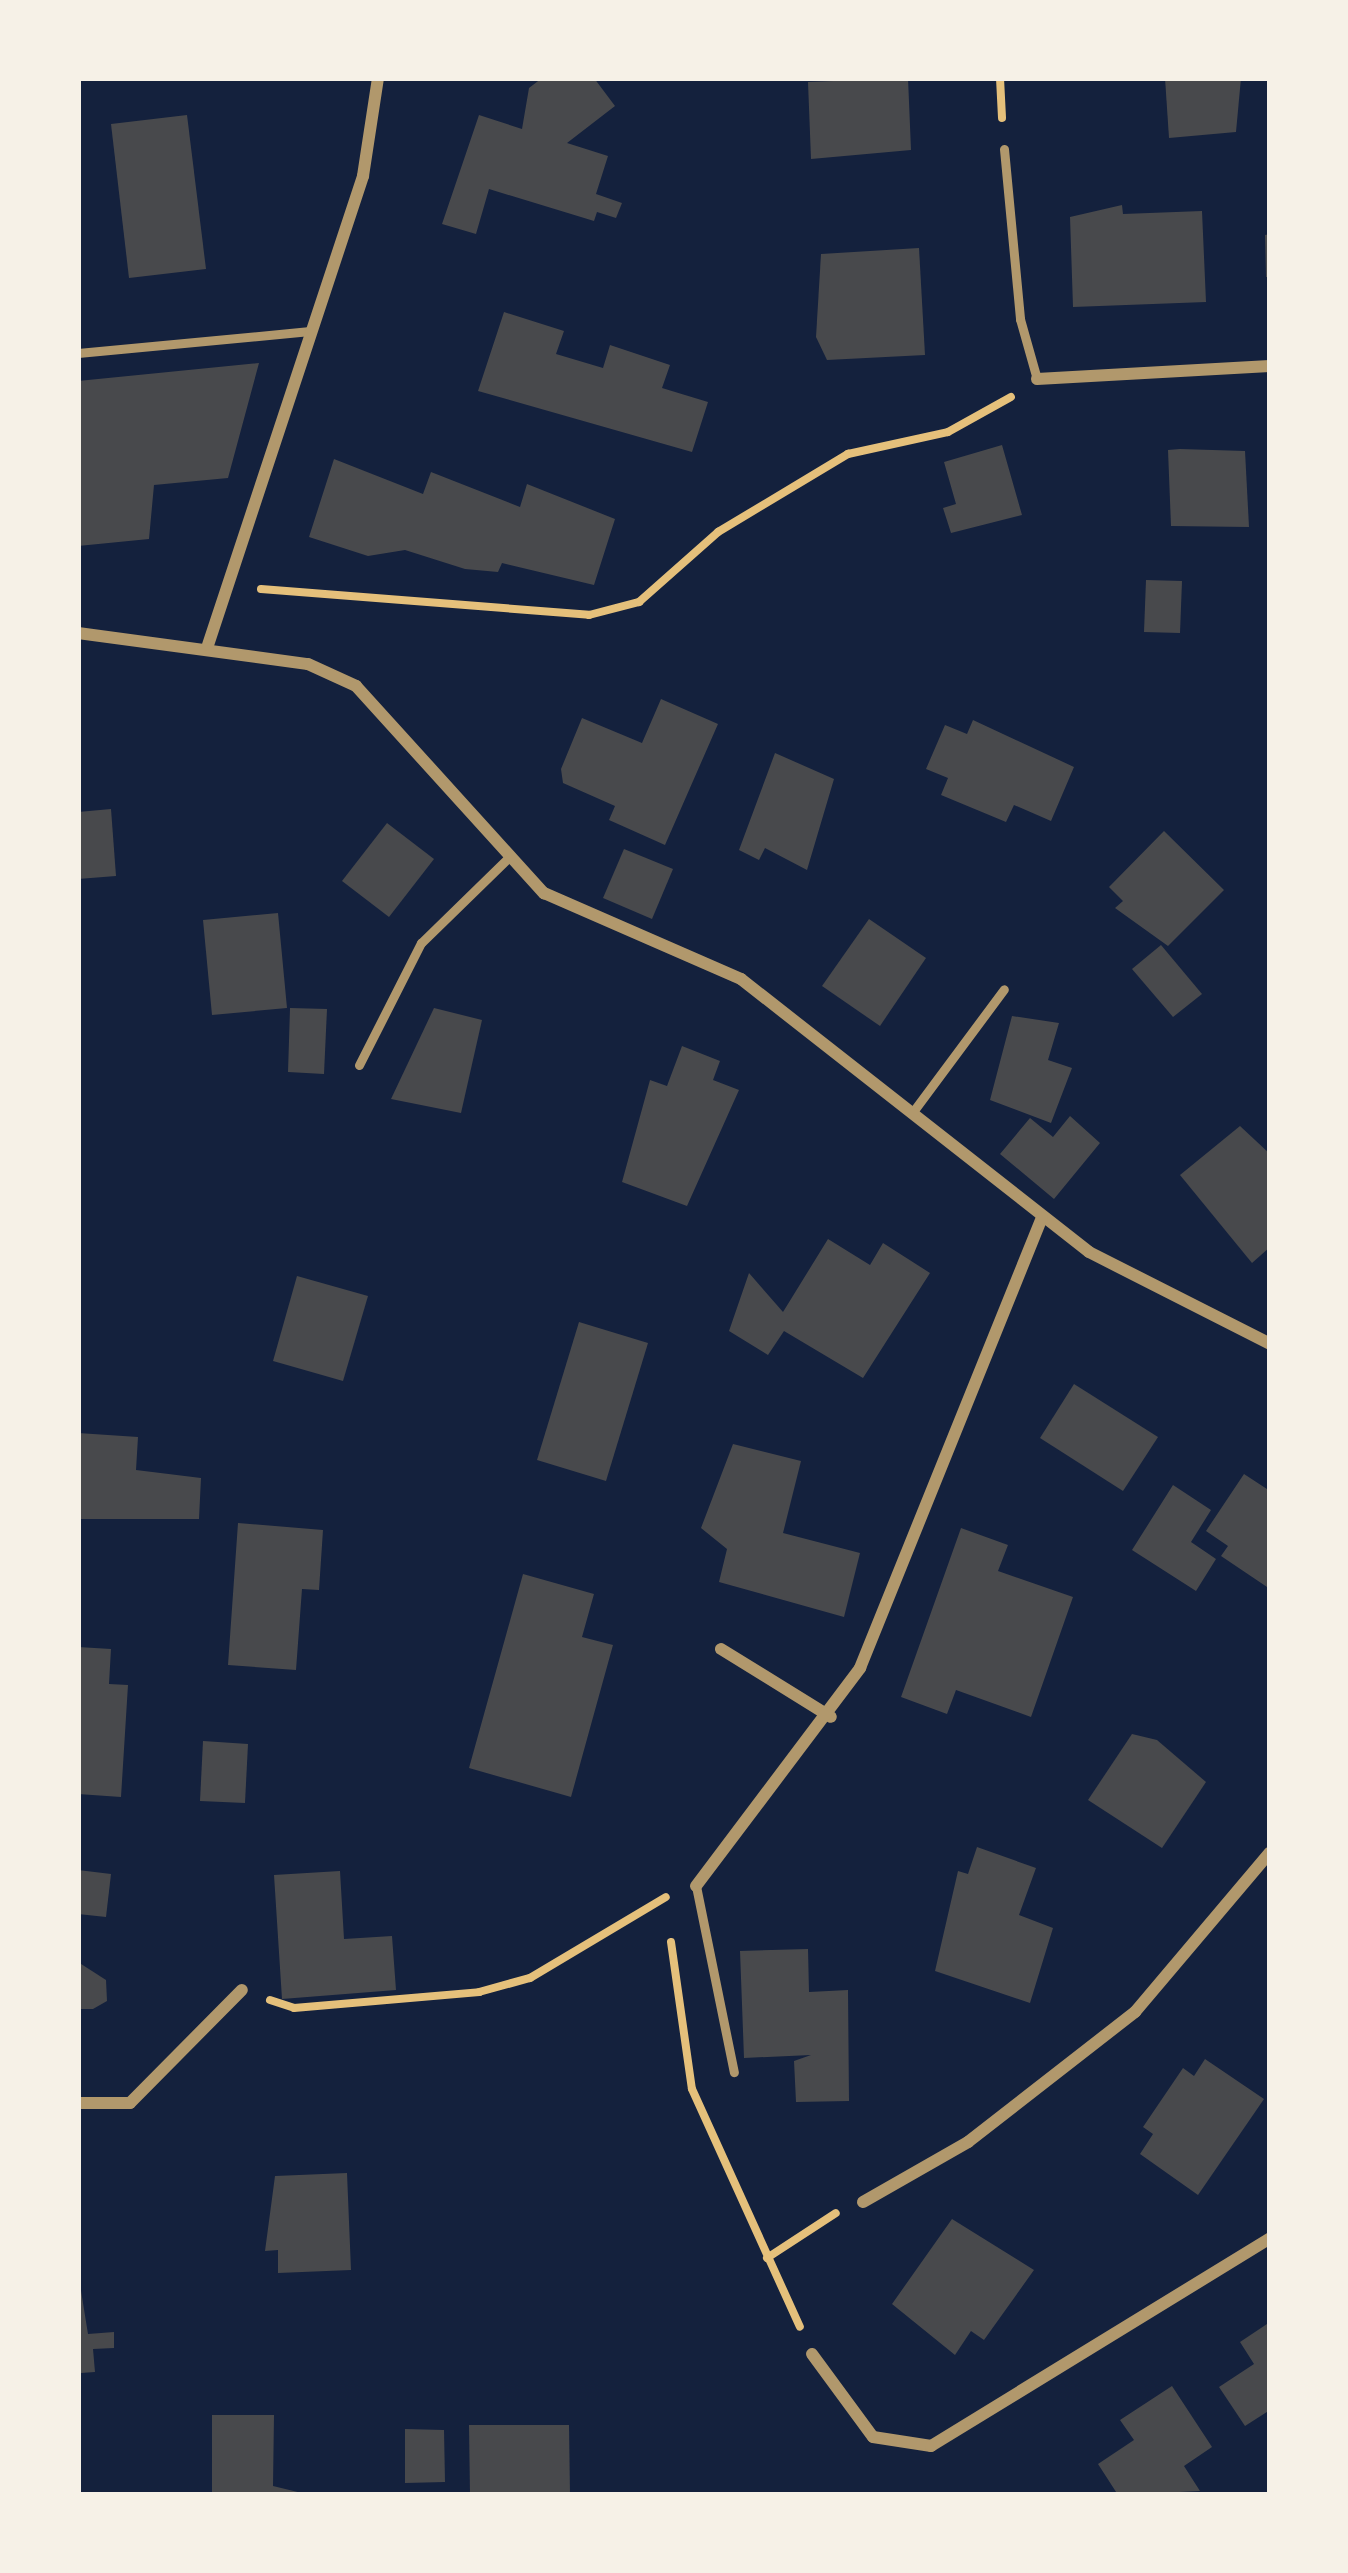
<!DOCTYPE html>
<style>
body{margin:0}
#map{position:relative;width:1348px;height:2573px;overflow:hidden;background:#14213d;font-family:"PT Sans Narrow",sans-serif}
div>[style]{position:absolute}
.building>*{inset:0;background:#48494c}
.path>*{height:8px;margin:-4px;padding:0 4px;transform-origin:4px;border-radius:4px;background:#e5c07b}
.service>*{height:9px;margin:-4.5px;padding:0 4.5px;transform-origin:4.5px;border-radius:4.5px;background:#b1986c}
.minor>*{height:12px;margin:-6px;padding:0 6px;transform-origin:6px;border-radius:6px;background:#b1986c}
span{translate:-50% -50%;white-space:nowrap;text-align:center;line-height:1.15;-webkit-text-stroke:9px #f6f1e7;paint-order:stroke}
.frame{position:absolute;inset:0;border:81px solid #f6f1e7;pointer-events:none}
</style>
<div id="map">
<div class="building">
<i style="clip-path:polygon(542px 78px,594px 78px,615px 106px,567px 143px,608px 156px,596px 194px,622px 203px,616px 218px,597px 212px,594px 221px,489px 189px,476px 234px,442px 224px,479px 115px,522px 129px,529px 88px)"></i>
<i style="clip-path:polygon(908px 78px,911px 150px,811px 159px,808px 82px)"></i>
<i style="clip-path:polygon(1165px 78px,1241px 78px,1236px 132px,1169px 138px)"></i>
<i style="clip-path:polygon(187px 115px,206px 269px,129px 278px,111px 124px)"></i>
<i style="clip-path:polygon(1122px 205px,1123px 214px,1202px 211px,1206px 302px,1073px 307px,1070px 217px)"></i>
<i style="clip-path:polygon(1270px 234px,1270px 277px,1266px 277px,1265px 235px)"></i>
<i style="clip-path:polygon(919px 248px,925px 355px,827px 360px,816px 337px,821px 254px)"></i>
<i style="clip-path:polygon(504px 312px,564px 331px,556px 354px,603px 368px,610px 345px,670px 365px,662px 388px,708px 402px,692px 452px,478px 391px)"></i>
<i style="clip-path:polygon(259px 363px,228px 478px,154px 485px,149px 539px,78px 546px,78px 381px)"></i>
<i style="clip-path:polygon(1002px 445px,1022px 515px,951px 533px,943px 508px,956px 504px,944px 462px)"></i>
<i style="clip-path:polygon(1180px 449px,1245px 451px,1249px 527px,1171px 526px,1168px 450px)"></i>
<i style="clip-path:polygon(334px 459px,423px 494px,431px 472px,520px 507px,527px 484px,615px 519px,594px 585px,502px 563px,498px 572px,465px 569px,405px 550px,368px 556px,309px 537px)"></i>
<i style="clip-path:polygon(1146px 580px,1182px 581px,1180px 633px,1144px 632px)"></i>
<i style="clip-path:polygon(661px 699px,718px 724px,665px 845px,609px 820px,615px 806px,563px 783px,561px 769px,582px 718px,642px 743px)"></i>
<i style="clip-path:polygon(973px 720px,1074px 767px,1051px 821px,1014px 805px,1006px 822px,941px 795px,948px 778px,926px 769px,945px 725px,967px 734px)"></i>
<i style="clip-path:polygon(775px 753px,834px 779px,807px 870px,765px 848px,759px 860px,739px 850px)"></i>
<i style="clip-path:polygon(111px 809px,116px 876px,78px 879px,78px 812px)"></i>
<i style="clip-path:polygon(387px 823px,434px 859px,389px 917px,342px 881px)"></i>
<i style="clip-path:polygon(1164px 831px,1224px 890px,1168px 946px,1115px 908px,1123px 901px,1109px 887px)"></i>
<i style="clip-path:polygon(624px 849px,673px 869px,652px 919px,603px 898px)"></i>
<i style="clip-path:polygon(278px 913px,287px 1008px,212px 1015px,203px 920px)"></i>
<i style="clip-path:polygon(869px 919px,926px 958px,880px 1026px,822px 986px)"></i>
<i style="clip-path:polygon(1161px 945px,1202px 994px,1173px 1017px,1132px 969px)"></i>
<i style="clip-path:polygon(290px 1008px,327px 1009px,324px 1074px,288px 1072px)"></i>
<i style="clip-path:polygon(434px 1008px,482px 1020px,461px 1113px,391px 1099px)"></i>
<i style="clip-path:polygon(1012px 1016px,1059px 1023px,1048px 1060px,1072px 1068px,1051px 1123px,990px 1100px)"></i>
<i style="clip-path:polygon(682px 1046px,720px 1061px,713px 1080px,739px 1090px,687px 1206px,622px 1182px,650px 1080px,667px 1086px)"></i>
<i style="clip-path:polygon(1070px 1116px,1100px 1143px,1054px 1199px,1000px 1154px,1030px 1118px,1053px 1137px)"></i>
<i style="clip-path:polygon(1240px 1126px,1270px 1154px,1270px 1247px,1252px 1263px,1180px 1175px)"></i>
<i style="clip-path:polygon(828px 1239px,870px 1265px,883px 1243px,930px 1273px,863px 1378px,784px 1331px,768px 1355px,729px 1331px,749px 1273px,783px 1312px)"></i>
<i style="clip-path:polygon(297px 1276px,368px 1296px,343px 1381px,273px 1361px)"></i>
<i style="clip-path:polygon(579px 1322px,648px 1343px,606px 1481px,537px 1460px)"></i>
<i style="clip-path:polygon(1074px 1384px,1158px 1437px,1123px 1491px,1040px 1438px)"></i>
<i style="clip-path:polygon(78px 1433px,138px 1437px,136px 1470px,201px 1478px,199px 1519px,78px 1519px)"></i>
<i style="clip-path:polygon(733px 1444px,801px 1461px,783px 1533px,860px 1553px,844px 1617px,719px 1582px,727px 1549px,701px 1528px)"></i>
<i style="clip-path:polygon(1244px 1474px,1270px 1491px,1270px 1589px,1221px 1556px,1228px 1546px,1206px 1531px)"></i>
<i style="clip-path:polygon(1173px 1485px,1211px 1510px,1191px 1542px,1216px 1559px,1196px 1591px,1132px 1550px)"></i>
<i style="clip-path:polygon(238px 1523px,323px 1530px,319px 1590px,302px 1589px,296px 1670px,228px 1665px)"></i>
<i style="clip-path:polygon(961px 1528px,1008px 1545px,998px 1571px,1073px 1597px,1031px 1717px,956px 1690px,947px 1714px,901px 1697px)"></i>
<i style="clip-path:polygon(523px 1574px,594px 1594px,582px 1637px,613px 1645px,571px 1797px,469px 1768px)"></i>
<i style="clip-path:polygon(78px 1647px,111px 1649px,109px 1684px,128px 1685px,121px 1797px,78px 1794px)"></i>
<i style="clip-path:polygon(1132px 1734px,1157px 1740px,1206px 1782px,1162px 1848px,1088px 1800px)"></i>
<i style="clip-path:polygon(203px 1741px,248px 1744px,245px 1803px,200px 1801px)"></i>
<i style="clip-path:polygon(977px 1847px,1036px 1868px,1019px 1915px,1053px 1928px,1030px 2003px,935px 1971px,958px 1871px,968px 1874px)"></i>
<i style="clip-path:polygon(78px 1870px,111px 1874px,106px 1917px,78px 1914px)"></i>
<i style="clip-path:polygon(340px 1871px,344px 1939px,392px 1936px,396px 1990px,282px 1999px,274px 1875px)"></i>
<i style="clip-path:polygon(808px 1949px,809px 1992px,848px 1990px,849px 2101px,796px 2102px,794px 2061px,811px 2055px,744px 2058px,740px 1951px)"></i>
<i style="clip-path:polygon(78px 1962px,106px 1980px,107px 2001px,93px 2009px,78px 2009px)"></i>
<i style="clip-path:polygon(1205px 2059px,1264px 2099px,1198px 2195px,1140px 2154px,1153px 2134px,1143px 2127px,1183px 2068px,1194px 2076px)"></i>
<i style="clip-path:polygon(347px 2173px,351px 2270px,278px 2273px,278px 2250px,265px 2251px,275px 2176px)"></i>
<i style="clip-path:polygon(952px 2219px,1034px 2270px,984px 2340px,971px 2331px,955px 2355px,892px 2304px)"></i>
<i style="clip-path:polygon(78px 2272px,88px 2334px,114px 2332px,114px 2348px,93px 2349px,95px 2372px,81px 2373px)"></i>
<i style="clip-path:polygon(1270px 2322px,1270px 2410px,1245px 2426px,1219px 2387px,1254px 2364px,1240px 2342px)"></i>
<i style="clip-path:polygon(1172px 2386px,1212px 2447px,1184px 2466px,1200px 2491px,1118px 2495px,1098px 2464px,1134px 2440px,1120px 2420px)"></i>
<i style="clip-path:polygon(212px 2415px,274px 2415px,273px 2486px,310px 2495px,212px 2495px)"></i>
<i style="clip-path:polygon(469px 2425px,569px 2425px,570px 2495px,470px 2495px)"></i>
<i style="clip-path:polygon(405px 2429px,444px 2430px,445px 2482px,405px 2483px)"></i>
</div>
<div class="path">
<i style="left:1000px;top:78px;width:40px;rotate:87.1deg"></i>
<i style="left:261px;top:589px;width:329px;rotate:4.5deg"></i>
<i style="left:589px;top:615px;width:52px;rotate:-14.6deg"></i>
<i style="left:639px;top:602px;width:106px;rotate:-41.5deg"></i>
<i style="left:718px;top:532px;width:152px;rotate:-31deg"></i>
<i style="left:848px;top:454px;width:102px;rotate:-12.4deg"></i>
<i style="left:948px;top:432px;width:72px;rotate:-29.1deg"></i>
<i style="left:671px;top:1942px;width:148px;rotate:81.9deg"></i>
<i style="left:692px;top:2089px;width:261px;rotate:65.6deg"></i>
<i style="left:270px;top:2000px;width:25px;rotate:18deg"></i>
<i style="left:294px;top:2008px;width:186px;rotate:-4.9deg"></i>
<i style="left:479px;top:1992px;width:53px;rotate:-15.4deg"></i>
<i style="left:530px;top:1978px;width:158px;rotate:-30.8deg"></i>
<i style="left:767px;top:2258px;width:82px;rotate:-33.1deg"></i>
</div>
<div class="service">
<i style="left:1004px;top:149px;width:171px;rotate:84.6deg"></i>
<i style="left:1020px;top:319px;width:62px;rotate:74.2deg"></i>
<i style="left:78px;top:353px;width:233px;rotate:-5.4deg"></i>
<i style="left:359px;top:1065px;width:137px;rotate:-63.1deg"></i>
<i style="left:421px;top:943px;width:122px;rotate:-44.3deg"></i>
<i style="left:912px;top:1113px;width:154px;rotate:-53.4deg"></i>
<i style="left:696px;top:1886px;width:190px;rotate:78.5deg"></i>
</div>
<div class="minor">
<i style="left:1037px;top:379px;width:233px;rotate:-3.2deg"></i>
<i style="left:78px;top:633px;width:232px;rotate:7.7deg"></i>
<i style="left:308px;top:664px;width:53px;rotate:24.6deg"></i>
<i style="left:356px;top:686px;width:280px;rotate:47.8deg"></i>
<i style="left:544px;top:893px;width:215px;rotate:23.6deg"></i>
<i style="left:741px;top:979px;width:442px;rotate:38.1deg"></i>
<i style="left:1089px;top:1252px;width:203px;rotate:26.9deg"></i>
<i style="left:208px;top:645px;width:494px;rotate:-71.7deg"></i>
<i style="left:363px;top:176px;width:99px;rotate:-81.3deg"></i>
<i style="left:721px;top:1649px;width:129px;rotate:31.7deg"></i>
<i style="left:696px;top:1886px;width:273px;rotate:-53deg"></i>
<i style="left:860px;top:1668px;width:485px;rotate:-68deg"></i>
<i style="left:78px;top:2103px;width:52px"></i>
<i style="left:130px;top:2103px;width:159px;rotate:-45.3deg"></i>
<i style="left:863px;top:2202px;width:121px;rotate:-29.7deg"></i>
<i style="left:968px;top:2142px;width:212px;rotate:-37.9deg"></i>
<i style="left:1135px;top:2012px;width:209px;rotate:-49.8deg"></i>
<i style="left:812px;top:2354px;width:103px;rotate:53.7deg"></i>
<i style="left:873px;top:2437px;width:59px;rotate:8.8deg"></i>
<i style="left:931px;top:2446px;width:398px;rotate:-31.5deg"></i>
</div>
<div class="frame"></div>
</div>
